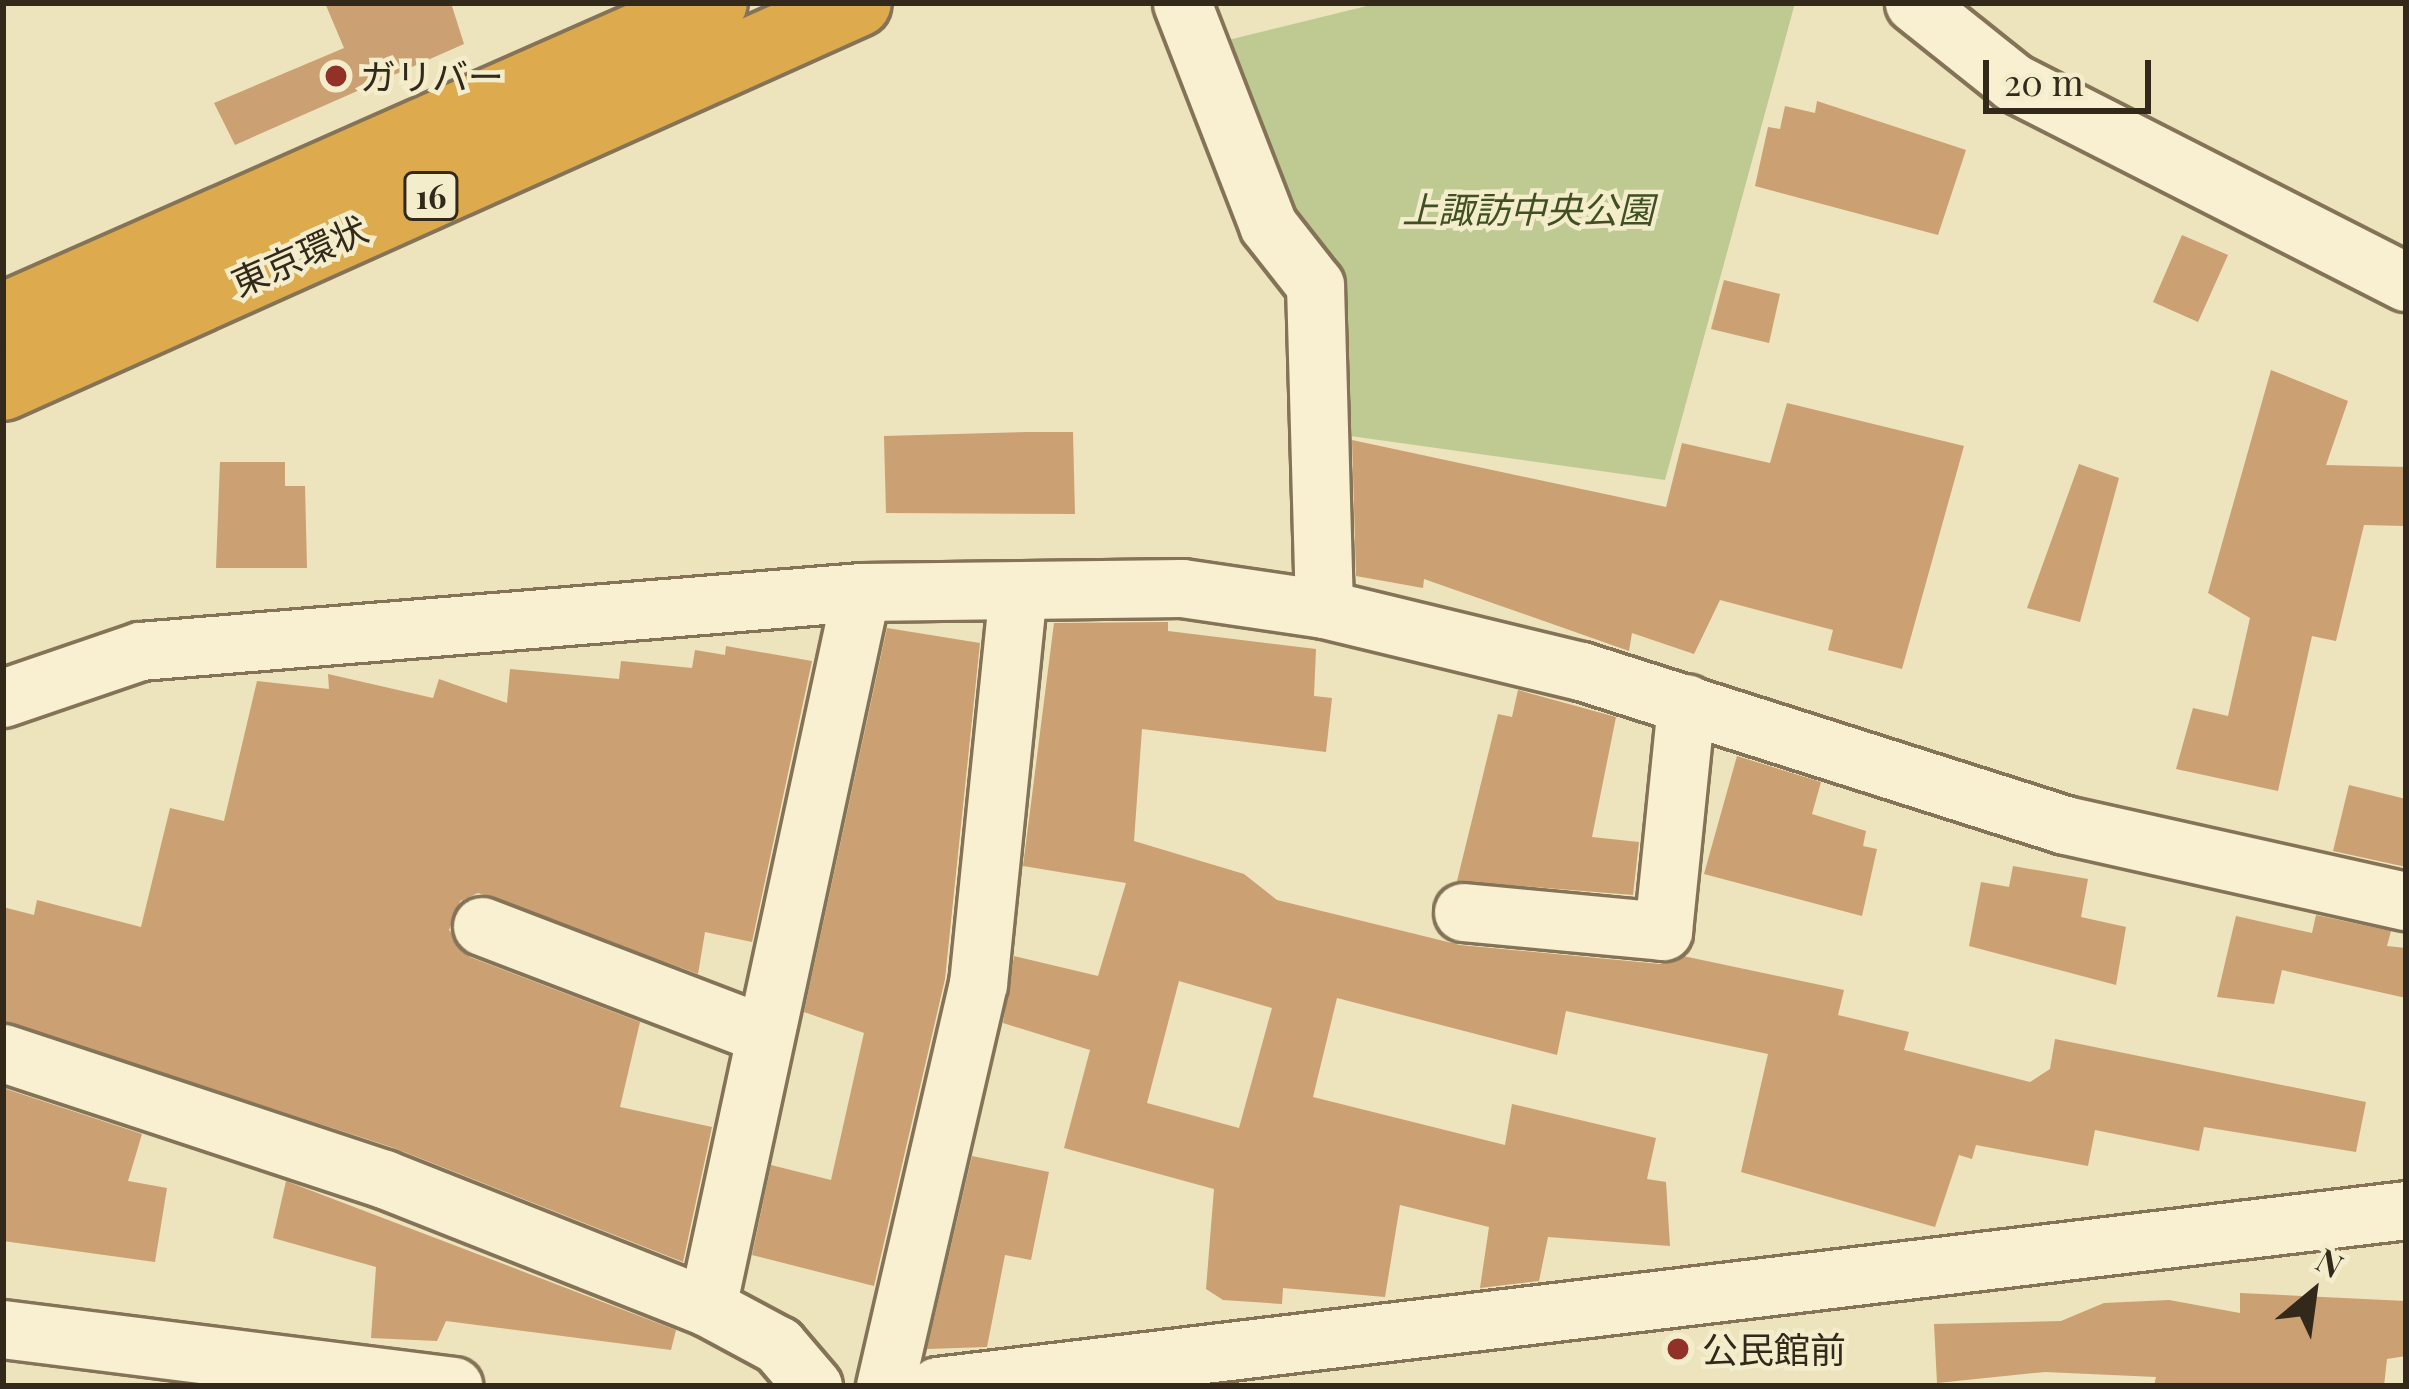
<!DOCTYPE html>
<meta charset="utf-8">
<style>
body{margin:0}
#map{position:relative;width:2409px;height:1389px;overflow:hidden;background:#ede3bd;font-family:"Playfair Display","Noto Sans JP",serif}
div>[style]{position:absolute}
.green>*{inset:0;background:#beca92}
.building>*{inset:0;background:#cba073}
.roads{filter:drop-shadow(3px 0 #847357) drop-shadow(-3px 0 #847357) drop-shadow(0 3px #847357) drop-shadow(0 -3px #847357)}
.minor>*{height:57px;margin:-28.5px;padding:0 28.5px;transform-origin:28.5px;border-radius:28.5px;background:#f8f0d0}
.highway>*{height:66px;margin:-33px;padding:0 33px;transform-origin:33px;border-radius:33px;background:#ddab4d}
.dots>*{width:33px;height:33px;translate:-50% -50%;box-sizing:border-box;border:6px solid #f4edcc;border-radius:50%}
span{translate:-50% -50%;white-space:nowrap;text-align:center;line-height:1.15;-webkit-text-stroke:9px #f4edcc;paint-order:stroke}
.shield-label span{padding:3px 9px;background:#f4edcc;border:3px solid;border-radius:9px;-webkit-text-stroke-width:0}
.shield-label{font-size:33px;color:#33291b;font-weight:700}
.poi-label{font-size:36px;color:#33291b}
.left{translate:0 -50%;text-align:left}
.park-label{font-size:36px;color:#405022;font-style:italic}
.street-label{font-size:36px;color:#33291b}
.frame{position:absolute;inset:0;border:6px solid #33291b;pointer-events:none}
.north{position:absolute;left:2253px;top:1233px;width:120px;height:120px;-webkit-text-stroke:9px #f4edcc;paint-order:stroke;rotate:29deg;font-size:33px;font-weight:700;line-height:48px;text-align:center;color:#33291b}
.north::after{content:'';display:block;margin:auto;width:42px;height:54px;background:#33291b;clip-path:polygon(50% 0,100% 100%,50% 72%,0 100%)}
.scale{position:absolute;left:1983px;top:60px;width:168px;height:54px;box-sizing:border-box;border:6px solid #33291b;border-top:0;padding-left:15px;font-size:36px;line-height:42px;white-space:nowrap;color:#33291b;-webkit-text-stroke:9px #f4edcc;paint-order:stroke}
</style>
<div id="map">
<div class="green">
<i style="clip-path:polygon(1379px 3px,1795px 3px,1665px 480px,1336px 434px,1301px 236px,1212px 44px)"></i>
</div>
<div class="building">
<i style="clip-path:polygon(325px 3px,451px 3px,464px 44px,235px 145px,214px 103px,344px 48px)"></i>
<i style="clip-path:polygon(1817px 101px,1966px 150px,1938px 235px,1755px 186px,1768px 127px,1780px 129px,1785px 106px,1815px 113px)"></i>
<i style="clip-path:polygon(2182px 235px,2228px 255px,2198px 322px,2153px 302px)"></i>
<i style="clip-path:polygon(1724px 280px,1780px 294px,1769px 343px,1711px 329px)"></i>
<i style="clip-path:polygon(2271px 370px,2348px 401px,2326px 465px,2406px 467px,2406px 526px,2364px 525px,2336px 641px,2312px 636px,2278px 791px,2176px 769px,2193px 708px,2228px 716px,2250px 618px,2208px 593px)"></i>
<i style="clip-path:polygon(1787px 403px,1964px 446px,1902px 669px,1828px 650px,1833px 630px,1720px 600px,1694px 654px,1632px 633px,1629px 651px,1424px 579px,1423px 588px,1356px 576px,1352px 440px,1666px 507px,1682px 443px,1770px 463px)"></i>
<i style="clip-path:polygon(1028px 432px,1073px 432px,1075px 514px,886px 513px,884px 436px)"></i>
<i style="clip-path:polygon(220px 462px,285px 462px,285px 486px,305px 486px,307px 568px,216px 568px)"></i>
<i style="clip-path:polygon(2079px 464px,2119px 478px,2080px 622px,2027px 608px)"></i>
<i style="clip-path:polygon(evenodd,1168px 622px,1168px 631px,1316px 649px,1314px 696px,1332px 698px,1326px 752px,1142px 729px,1134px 841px,1244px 874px,1277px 900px,1460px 945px,1660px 964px,1683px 956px,1844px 990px,1838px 1015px,1909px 1032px,1904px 1050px,2030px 1082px,2050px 1069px,2055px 1039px,2366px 1102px,2356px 1152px,2204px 1127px,2199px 1151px,2095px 1130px,2088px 1166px,1976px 1145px,1972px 1159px,1959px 1155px,1935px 1227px,1741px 1172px,1768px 1054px,1566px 1011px,1557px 1055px,1337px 998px,1313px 1097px,1505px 1145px,1512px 1104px,1656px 1138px,1647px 1179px,1666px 1182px,1670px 1246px,1548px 1237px,1539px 1281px,1480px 1288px,1489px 1227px,1400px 1205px,1385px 1297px,1283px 1288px,1282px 1304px,1223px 1300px,1206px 1289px,1214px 1189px,1064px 1148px,1090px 1050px,1003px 1023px,1014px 956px,1098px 976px,1126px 883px,1023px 866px,1054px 623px,1168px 622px,1179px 981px,1272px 1008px,1239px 1128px,1147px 1103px,1179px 981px)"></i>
<i style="clip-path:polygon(887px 628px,980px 643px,945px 979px,874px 1286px,752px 1255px,771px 1165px,831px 1180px,864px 1033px,804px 1012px)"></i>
<i style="clip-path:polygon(726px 646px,812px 661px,752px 942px,705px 932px,698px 974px,478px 893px,460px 901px,449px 930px,470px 957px,640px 1022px,620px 1107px,712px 1127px,683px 1262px,394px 1148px,3px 1021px,3px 907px,34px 915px,37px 900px,141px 927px,170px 808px,224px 821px,257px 681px,329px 689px,328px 674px,433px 698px,439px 679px,507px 703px,510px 669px,619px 679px,621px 661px,692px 668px,695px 650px,725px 655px)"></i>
<i style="clip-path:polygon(1518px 690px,1616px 717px,1592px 837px,1639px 842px,1633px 895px,1457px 881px,1498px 714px,1512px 717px)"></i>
<i style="clip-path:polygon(1737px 756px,1821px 782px,1812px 814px,1866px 831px,1863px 846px,1877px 849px,1862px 916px,1704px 874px)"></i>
<i style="clip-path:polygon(2349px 785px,2406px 799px,2406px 867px,2333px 851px)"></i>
<i style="clip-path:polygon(2013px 866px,2088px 879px,2081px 917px,2126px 927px,2116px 985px,1969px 946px,1981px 882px,2009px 887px)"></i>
<i style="clip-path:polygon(2316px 915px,2391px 931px,2387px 946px,2406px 948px,2406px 998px,2282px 970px,2274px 1004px,2217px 997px,2236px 916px,2312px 933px)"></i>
<i style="clip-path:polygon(3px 1088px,142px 1134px,128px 1181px,167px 1188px,155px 1262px,3px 1241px)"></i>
<i style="clip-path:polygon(972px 1156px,1049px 1172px,1031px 1260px,1005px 1255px,987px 1347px,927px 1349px)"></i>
<i style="clip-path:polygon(286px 1181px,676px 1330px,671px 1350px,446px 1321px,437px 1341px,371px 1338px,376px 1267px,273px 1238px)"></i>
<i style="clip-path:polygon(2240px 1293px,2406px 1301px,2406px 1356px,2387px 1359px,2384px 1386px,2154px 1386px,2156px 1377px,2045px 1372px,1937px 1383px,1934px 1324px,2061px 1321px,2104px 1303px,2169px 1300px,2240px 1313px)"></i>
</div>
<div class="roads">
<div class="minor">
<i style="left:1182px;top:3px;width:238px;rotate:68.8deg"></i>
<i style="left:1268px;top:225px;width:76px;rotate:51.9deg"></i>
<i style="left:1315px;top:285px;width:324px;rotate:88.4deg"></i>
<i style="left:1914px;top:3px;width:127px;rotate:38.6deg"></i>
<i style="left:2013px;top:82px;width:441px;rotate:27deg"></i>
<i style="left:3px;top:698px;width:145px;rotate:-18.9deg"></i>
<i style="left:140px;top:651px;width:723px;rotate:-4.68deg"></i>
<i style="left:861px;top:592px;width:321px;rotate:-0.7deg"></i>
<i style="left:1182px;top:588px;width:144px;rotate:8.4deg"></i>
<i style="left:1324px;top:609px;width:264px;rotate:13.6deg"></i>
<i style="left:1581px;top:671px;width:508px;rotate:17.65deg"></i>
<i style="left:2065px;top:825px;width:349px;rotate:12.6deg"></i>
<i style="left:1463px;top:912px;width:201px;rotate:5.4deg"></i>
<i style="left:1663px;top:931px;width:229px;rotate:-84.2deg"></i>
<i style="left:482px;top:926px;width:302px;rotate:21deg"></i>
<i style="left:3px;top:1053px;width:401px;rotate:18.3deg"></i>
<i style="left:384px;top:1179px;width:347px;rotate:21.6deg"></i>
<i style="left:707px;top:1307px;width:81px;rotate:28.2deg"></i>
<i style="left:778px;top:1345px;width:54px;rotate:49.5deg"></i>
<i style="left:707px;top:1307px;width:731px;rotate:-77.85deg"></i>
<i style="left:3px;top:1329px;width:454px;rotate:7.2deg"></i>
<i style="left:885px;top:1386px;width:413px;rotate:-77deg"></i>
<i style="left:978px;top:984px;width:393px;rotate:-84.2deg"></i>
<i style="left:937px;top:1386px;width:1480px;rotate:-6.83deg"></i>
</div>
<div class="highway">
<i style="left:3px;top:317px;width:777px;rotate:-23.83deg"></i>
<i style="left:3px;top:387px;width:937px;rotate:-24.19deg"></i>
</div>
</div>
<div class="dots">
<i style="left:336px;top:76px;background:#923128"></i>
<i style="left:1678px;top:1349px;background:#923128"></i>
</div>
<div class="shield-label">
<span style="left:431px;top:196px">16</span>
</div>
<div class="poi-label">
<span class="left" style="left:360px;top:76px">ガリバー</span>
<span class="left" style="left:1702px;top:1349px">公民館前</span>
</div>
<div class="park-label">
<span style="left:1528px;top:209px">上諏訪中央公園</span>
</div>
<div class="street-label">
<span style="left:299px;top:255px;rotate:-24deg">東京環状</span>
</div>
<div class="frame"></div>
<div class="north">N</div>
<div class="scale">20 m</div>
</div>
